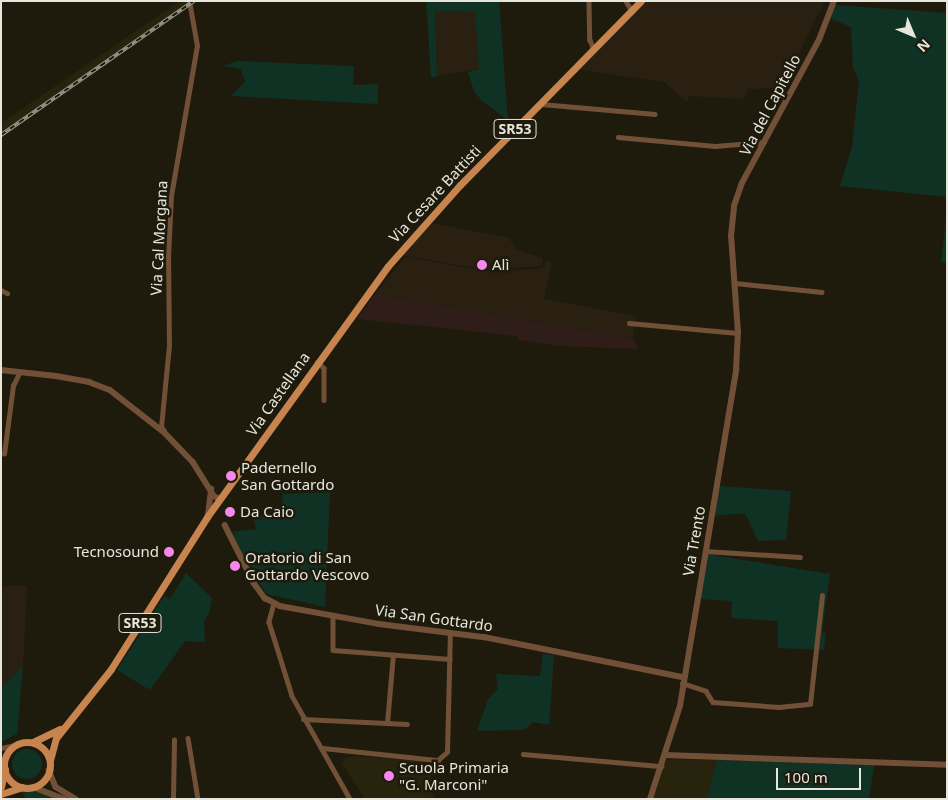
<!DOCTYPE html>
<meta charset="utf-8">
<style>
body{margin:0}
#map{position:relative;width:948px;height:800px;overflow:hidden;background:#1e1b0d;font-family:"Noto Sans",sans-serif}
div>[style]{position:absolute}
.commercial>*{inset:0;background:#2f1d19}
.industrial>*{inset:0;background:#2a2011}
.built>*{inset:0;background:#27230d}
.green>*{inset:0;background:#103224}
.round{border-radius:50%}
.minor>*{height:4.5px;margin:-2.25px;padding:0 2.25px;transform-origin:2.25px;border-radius:2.25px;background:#715037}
.tertiary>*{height:5.5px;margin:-2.75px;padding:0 2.75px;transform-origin:2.75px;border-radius:2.75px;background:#715037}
.primary>*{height:7px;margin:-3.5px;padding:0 3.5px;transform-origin:3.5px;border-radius:3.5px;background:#c8844f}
.primary>.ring{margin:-3.5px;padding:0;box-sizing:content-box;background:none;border:7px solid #c8844f;border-radius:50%}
.rail>*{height:4px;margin-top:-2px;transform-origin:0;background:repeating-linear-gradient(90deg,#1e1b0d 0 5.5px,#98968b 0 11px);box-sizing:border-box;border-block:1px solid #98968b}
.dots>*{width:14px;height:14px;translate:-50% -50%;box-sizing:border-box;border:2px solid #1e1b0d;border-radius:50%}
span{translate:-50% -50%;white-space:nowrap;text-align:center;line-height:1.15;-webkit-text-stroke:5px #1e1b0d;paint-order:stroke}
.shield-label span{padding:1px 4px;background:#1e1b0d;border:1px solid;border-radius:4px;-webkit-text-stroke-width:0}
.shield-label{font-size:14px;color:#e7e6dc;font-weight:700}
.street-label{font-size:15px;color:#e7e6dc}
.poi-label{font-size:15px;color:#e7e6dc}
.left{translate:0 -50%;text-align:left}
.right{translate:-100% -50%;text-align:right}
.frame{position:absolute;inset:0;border:2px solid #e7e6dc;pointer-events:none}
.north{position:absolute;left:888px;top:10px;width:50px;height:50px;-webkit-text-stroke:4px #1e1b0d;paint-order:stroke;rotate:135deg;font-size:14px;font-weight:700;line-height:20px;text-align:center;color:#e7e6dc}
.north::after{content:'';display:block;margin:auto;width:18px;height:22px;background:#e7e6dc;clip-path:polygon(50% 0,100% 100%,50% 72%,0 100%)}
.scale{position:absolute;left:776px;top:768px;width:85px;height:22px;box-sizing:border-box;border:2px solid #e7e6dc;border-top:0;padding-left:6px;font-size:15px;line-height:18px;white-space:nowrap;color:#e7e6dc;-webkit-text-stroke:4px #1e1b0d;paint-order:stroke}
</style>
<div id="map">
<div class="commercial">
<i style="clip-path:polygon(375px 294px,633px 338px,638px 349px,560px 346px,519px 340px,518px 336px,357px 319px)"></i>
</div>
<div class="industrial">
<i style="clip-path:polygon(642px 1px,825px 1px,781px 88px,747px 89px,744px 99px,689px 96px,687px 102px,664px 82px,575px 69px)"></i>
<i style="clip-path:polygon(435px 11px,476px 12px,479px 69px,437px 76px)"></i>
<i style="clip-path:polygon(426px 222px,509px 238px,516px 250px,543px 258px,542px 266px,487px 270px,402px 255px,372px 292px)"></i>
<i style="clip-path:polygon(405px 257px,490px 272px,544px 268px,546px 260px,552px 262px,544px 299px,636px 316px,633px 338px,375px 294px)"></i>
<i style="clip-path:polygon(1px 586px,27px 586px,23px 666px,1px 688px)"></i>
</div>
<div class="built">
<i style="clip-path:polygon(180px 1px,197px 1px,1px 138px,1px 123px)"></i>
<i style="clip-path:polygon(354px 756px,423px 761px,422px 767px,430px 767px,434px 799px,365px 799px,342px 764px,346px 758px)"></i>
<i style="clip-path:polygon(665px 759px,717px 760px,707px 799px,653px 799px)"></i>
</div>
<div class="green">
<i style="clip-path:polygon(426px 1px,499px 1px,508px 120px,482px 101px,474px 91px,468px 72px,479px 69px,475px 12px,435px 11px,437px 76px,431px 78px)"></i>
<i style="clip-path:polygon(835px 5px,947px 13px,947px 197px,840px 186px,852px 147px,859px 81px,853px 68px,851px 27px,830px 18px)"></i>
<i style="clip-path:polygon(237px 61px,354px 66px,353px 85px,378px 84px,378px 104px,231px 96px,245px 82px,241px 69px,223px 66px)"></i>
<i style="clip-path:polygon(947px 212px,947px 263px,941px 262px)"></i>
<i style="clip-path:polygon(719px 486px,791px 491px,786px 540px,758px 541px,745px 513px,713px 516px)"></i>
<i style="clip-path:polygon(330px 492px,325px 607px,267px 594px,243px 558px,232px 532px,256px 529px,254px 518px,283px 511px,282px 494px)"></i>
<i style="clip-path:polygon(707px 554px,830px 574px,822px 632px,826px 633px,824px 650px,778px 648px,778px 621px,731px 618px,732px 601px,700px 599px)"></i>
<i style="clip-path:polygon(186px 573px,212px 598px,210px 610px,204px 622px,205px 642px,185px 641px,150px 690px,117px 670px,164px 596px,170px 599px)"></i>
<i style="clip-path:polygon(543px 654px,554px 655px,549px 725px,533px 722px,524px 730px,477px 731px,488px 699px,498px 689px,496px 674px,540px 676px)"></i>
<i style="clip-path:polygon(23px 666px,17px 734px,1px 742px,1px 688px)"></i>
<i class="round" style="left:12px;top:749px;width:30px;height:30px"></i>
<i style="clip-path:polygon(717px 760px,874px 765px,869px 799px,707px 799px)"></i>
<i style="clip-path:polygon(14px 791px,8px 797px,4px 795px,14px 791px,39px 791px,60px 799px,26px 798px,20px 791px)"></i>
</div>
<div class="minor">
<i style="left:589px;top:1px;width:39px;rotate:89deg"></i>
<i style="left:590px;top:40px;width:11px;rotate:68deg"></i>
<i style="left:626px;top:1px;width:12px;rotate:59deg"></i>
<i style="left:541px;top:104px;width:114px;rotate:5deg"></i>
<i style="left:618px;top:137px;width:97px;rotate:5.3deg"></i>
<i style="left:715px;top:146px;width:49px;rotate:-4.7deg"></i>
<i style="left:735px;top:283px;width:87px;rotate:5.9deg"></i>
<i style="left:1px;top:290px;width:7px;rotate:27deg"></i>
<i style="left:629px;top:323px;width:109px;rotate:5.2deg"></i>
<i style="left:317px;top:362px;width:9px;rotate:41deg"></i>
<i style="left:324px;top:368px;width:32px;rotate:90deg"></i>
<i style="left:164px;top:431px;width:5px;rotate:-127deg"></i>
<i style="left:161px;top:427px;width:81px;rotate:-84.4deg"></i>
<i style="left:169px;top:346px;width:89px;rotate:-90.6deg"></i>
<i style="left:168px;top:257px;width:61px;rotate:-87.2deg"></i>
<i style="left:171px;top:196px;width:152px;rotate:-80.2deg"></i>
<i style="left:197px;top:46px;width:46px;rotate:-100.1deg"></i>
<i style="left:4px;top:454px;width:69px;rotate:-82.5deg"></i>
<i style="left:13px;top:386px;width:14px;rotate:-65deg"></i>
<i style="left:705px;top:551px;width:95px;rotate:3.6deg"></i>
<i style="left:274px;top:603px;width:20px;rotate:105deg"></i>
<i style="left:269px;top:622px;width:77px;rotate:72.7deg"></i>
<i style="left:292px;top:696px;width:118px;rotate:60.6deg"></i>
<i style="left:333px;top:616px;width:34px;rotate:90deg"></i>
<i style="left:333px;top:650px;width:117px;rotate:4.4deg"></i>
<i style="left:682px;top:683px;width:25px;rotate:18deg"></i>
<i style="left:706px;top:691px;width:13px;rotate:58deg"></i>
<i style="left:713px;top:702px;width:66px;rotate:4.3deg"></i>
<i style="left:779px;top:707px;width:31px;rotate:-6deg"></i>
<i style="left:810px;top:704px;width:109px;rotate:-83.7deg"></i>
<i style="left:303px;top:719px;width:104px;rotate:2.8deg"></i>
<i style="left:387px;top:723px;width:68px;rotate:-85deg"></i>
<i style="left:188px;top:738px;width:62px;rotate:80.7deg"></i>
<i style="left:1px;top:748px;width:14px;rotate:-12deg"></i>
<i style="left:323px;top:748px;width:116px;rotate:6deg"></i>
<i style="left:438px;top:760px;width:12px;rotate:-42deg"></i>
<i style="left:447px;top:752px;width:119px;rotate:-88.6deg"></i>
<i style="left:523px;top:754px;width:139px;rotate:5deg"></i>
<i style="left:1px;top:759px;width:8px;rotate:67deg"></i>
<i style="left:173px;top:799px;width:59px;rotate:-89deg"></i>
</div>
<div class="tertiary">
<i style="left:1px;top:370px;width:55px;rotate:6.2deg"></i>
<i style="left:56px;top:376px;width:34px;rotate:10deg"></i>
<i style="left:89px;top:382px;width:22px;rotate:21deg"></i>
<i style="left:110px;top:390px;width:68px;rotate:37.9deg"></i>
<i style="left:164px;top:432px;width:42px;rotate:46deg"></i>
<i style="left:193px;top:462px;width:40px;rotate:58deg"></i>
<i style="left:214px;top:496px;width:7px;rotate:27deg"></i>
<i style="left:208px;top:515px;width:26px;rotate:-83deg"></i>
<i style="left:225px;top:525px;width:65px;rotate:63.4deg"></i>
<i style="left:254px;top:583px;width:19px;rotate:54deg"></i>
<i style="left:265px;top:598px;width:17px;rotate:28deg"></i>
<i style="left:280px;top:606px;width:101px;rotate:10.3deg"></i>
<i style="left:379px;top:624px;width:106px;rotate:7.1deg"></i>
<i style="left:484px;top:637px;width:203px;rotate:11.4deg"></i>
<i style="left:665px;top:755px;width:282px;rotate:2deg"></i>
<i style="left:49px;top:770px;width:18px;rotate:68deg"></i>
<i style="left:56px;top:787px;width:23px;rotate:31deg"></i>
<i style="left:33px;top:787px;width:34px;rotate:21deg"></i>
<i style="left:650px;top:799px;width:98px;rotate:-72.1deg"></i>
<i style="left:680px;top:706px;width:341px;rotate:-80.5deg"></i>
<i style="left:736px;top:370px;width:37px;rotate:-87deg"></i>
<i style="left:738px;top:333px;width:97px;rotate:-94.1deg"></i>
<i style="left:731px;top:236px;width:30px;rotate:-84deg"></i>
<i style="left:734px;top:206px;width:24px;rotate:-71deg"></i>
<i style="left:742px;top:183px;width:162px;rotate:-61.7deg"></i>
<i style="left:819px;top:40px;width:42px;rotate:-69deg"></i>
</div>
<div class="primary">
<i style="left:33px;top:742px;width:30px;rotate:-26deg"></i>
<i class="ring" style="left:4px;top:742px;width:39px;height:39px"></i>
<i style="left:50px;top:760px;width:23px;rotate:-75deg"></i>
<i style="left:56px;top:738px;width:88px;rotate:-51.4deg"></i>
<i style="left:111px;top:669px;width:180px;rotate:-57.7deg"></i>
<i style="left:207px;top:517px;width:309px;rotate:-54.2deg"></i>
<i style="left:388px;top:266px;width:108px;rotate:-48.4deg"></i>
<i style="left:460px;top:185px;width:258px;rotate:-45.5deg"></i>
<i style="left:1px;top:787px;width:18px;rotate:-77deg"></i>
<i style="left:1px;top:794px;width:22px;rotate:-18deg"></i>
</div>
<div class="rail">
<i style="left:1px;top:135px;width:235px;rotate:-34.8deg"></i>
</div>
<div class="dots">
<i style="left:482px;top:265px;background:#f688ed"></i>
<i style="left:231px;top:476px;background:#f688ed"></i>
<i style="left:230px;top:512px;background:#f688ed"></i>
<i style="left:169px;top:552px;background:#f688ed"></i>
<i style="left:235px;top:566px;background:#f688ed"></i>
<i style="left:389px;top:776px;background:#f688ed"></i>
</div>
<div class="shield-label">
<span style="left:515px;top:129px">SR53</span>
<span style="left:140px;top:623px">SR53</span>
</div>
<div class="street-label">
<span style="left:770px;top:105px;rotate:-62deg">Via del Capitello</span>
<span style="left:435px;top:194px;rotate:-47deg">Via Cesare Battisti</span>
<span style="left:159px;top:238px;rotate:-87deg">Via Cal Morgana</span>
<span style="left:278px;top:394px;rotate:-55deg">Via Castellana</span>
<span style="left:694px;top:541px;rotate:-80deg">Via Trento</span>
<span style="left:434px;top:618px;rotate:8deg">Via San Gottardo</span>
</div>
<div class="poi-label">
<span class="left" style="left:492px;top:265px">Alì</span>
<span class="left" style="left:241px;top:476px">Padernello<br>San Gottardo</span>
<span class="left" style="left:240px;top:512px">Da Caio</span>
<span class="right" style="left:159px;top:552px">Tecnosound</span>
<span class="left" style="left:245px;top:566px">Oratorio di San<br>Gottardo Vescovo</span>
<span class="left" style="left:399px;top:776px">Scuola Primaria<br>"G. Marconi"</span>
</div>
<div class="frame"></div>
<div class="north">N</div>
<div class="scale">100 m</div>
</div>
